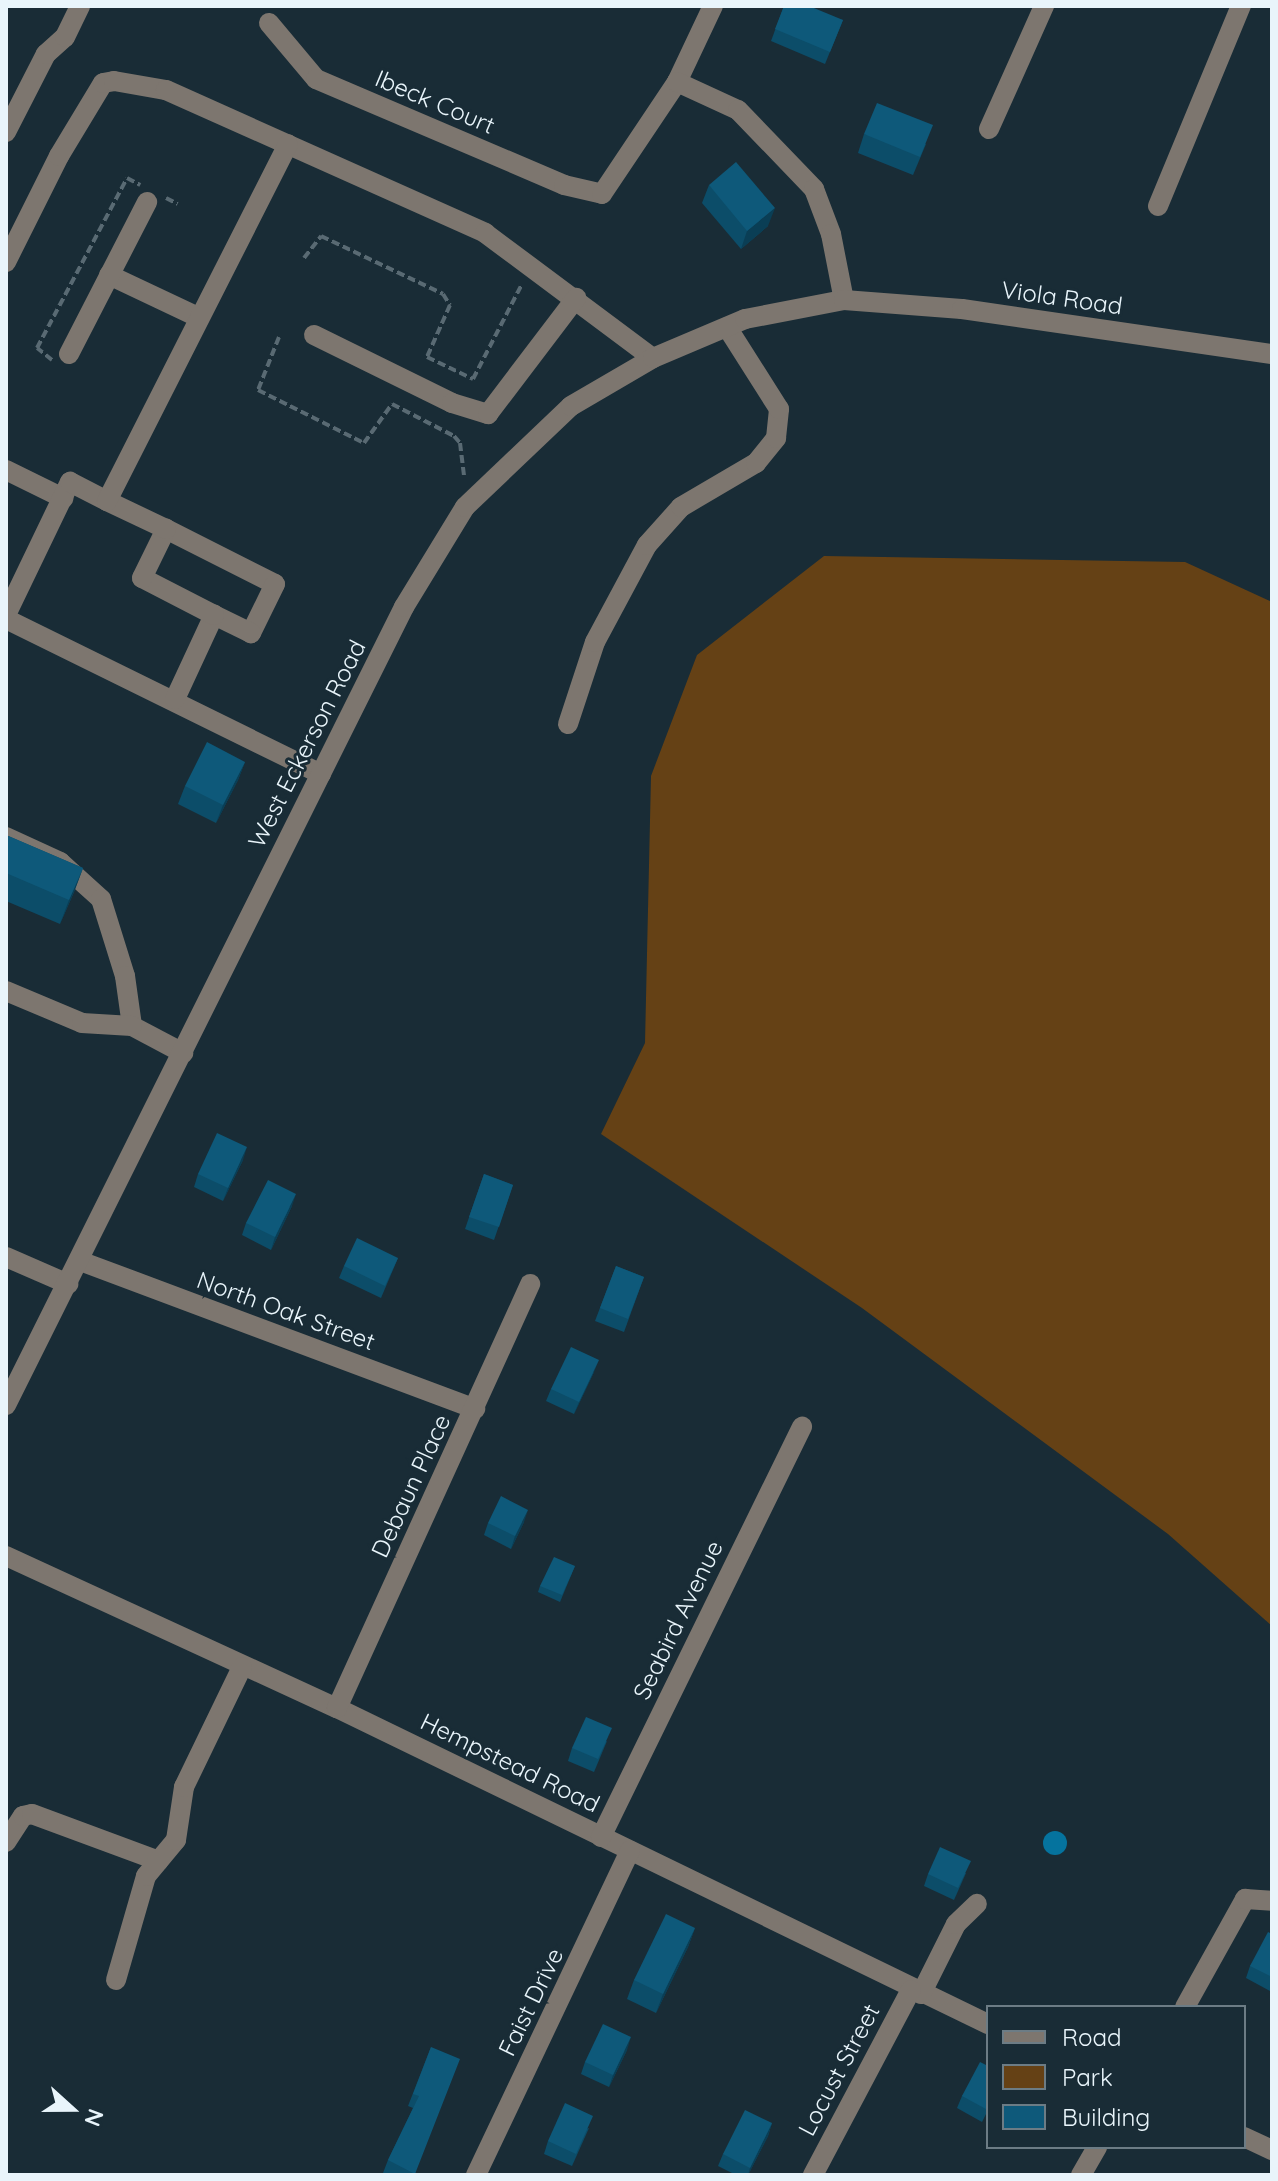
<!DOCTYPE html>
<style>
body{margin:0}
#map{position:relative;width:1278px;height:2181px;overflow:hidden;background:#192c36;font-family:Quicksand,sans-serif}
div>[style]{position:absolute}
.green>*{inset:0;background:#654115}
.water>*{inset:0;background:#05739e}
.round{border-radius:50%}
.path>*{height:4px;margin-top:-2px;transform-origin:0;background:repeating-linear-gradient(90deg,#596a73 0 8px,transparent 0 12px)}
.minor>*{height:20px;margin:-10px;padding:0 10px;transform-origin:10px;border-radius:10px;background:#7d766f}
.wall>*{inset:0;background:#0c4d69}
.shaded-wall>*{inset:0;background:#0a3e55}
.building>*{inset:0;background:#0e597a}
span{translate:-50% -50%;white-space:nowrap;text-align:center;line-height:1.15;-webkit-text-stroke:6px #192c36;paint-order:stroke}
.street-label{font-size:24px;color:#e9f5fb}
.frame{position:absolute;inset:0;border:8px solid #e9f5fb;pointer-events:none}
.legend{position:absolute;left:986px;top:2005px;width:260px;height:144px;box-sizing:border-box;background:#192c36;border:2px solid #6c7c85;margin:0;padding:10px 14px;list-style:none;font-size:24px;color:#e9f5fb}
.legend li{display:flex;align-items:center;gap:16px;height:40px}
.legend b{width:40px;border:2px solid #6c7c85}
.north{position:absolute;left:32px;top:2069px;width:80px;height:80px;-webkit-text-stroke:6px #192c36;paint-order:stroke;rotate:111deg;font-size:22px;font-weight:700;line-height:32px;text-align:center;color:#e9f5fb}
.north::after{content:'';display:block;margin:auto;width:28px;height:36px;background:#e9f5fb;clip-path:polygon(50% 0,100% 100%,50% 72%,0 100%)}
</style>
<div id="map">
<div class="green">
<i style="clip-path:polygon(824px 556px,1185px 562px,1272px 602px,1272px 1626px,1168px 1534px,862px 1308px,601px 1134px,645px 1043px,651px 776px,697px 655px)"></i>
</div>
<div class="water">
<i class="round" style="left:1043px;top:1831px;width:24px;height:24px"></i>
</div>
<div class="path">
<i style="left:166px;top:198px;width:13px;rotate:27deg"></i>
<i style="left:304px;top:258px;width:28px;rotate:-52deg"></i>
<i style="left:321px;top:236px;width:135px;rotate:25.4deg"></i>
<i style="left:443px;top:294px;width:13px;rotate:58deg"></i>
<i style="left:450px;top:305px;width:57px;rotate:113.9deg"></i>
<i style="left:427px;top:357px;width:51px;rotate:25.6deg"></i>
<i style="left:473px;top:379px;width:107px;rotate:-62.7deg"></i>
<i style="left:279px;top:337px;width:57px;rotate:111.6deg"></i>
<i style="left:258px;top:390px;width:119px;rotate:26.6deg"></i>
<i style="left:364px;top:443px;width:48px;rotate:-54.3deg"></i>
<i style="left:392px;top:404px;width:70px;rotate:27.3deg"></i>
<i style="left:454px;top:436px;width:9px;rotate:49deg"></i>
<i style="left:460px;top:443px;width:35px;rotate:83deg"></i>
<i style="left:52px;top:360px;width:19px;rotate:-141deg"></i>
<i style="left:37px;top:348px;width:192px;rotate:-62.1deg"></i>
<i style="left:127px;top:178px;width:15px;rotate:28deg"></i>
</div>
<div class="minor">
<i style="left:269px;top:23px;width:73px;rotate:50deg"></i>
<i style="left:316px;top:79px;width:270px;rotate:23.1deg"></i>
<i style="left:564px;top:185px;width:39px;rotate:13deg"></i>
<i style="left:602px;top:194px;width:135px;rotate:-56.2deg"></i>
<i style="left:677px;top:82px;width:84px;rotate:-64.7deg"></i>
<i style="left:677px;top:82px;width:67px;rotate:24.7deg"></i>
<i style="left:738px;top:110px;width:110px;rotate:46.1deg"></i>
<i style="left:814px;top:189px;width:48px;rotate:69.3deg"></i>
<i style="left:831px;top:234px;width:67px;rotate:78.9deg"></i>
<i style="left:989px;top:129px;width:135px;rotate:-65.9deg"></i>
<i style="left:6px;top:132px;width:88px;rotate:-62.9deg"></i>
<i style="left:46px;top:54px;width:25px;rotate:-42deg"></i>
<i style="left:65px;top:37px;width:34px;rotate:-64deg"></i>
<i style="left:1158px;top:206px;width:217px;rotate:-67.5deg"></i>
<i style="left:6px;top:262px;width:119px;rotate:-63.4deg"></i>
<i style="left:59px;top:156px;width:85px;rotate:-58.9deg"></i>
<i style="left:103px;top:83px;width:11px;rotate:-10deg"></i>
<i style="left:114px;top:81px;width:53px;rotate:9.8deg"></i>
<i style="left:166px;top:90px;width:350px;rotate:24.1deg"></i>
<i style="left:485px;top:233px;width:209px;rotate:36.7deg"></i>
<i style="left:109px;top:275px;width:98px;rotate:25.3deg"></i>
<i style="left:314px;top:335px;width:154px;rotate:26.2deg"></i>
<i style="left:452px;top:403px;width:38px;rotate:17deg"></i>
<i style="left:488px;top:414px;width:146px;rotate:-52.8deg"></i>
<i style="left:69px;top:354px;width:171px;rotate:-62.8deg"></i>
<i style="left:6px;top:470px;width:64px;rotate:26.2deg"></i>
<i style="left:166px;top:529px;width:122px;rotate:26.8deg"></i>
<i style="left:275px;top:584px;width:55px;rotate:116.1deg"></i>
<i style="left:251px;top:633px;width:41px;rotate:-154.1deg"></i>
<i style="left:6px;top:615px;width:148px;rotate:-64.3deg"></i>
<i style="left:70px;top:482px;width:42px;rotate:27.2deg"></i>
<i style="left:6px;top:619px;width:351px;rotate:26.2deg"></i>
<i style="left:175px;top:699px;width:93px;rotate:-65.1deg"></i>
<i style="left:214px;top:615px;width:81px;rotate:-152.8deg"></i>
<i style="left:142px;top:578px;width:55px;rotate:-63.9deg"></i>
<i style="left:166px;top:529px;width:65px;rotate:-154.6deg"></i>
<i style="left:107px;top:501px;width:400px;rotate:-63.1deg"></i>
<i style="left:568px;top:724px;width:86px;rotate:-71.8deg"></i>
<i style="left:595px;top:642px;width:110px;rotate:-61.8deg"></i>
<i style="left:647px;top:545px;width:51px;rotate:-48.2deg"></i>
<i style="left:681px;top:507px;width:87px;rotate:-30.4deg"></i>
<i style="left:756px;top:463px;width:32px;rotate:-51deg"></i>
<i style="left:776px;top:438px;width:29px;rotate:-84deg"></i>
<i style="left:779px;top:409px;width:97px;rotate:-122.4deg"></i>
<i style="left:6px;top:837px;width:60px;rotate:24.8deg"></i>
<i style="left:60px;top:862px;width:55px;rotate:42.1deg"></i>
<i style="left:101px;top:899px;width:81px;rotate:72.7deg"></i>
<i style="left:125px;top:976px;width:50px;rotate:82deg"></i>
<i style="left:132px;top:1026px;width:58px;rotate:27.9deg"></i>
<i style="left:6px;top:991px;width:82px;rotate:22.8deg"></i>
<i style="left:82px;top:1023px;width:50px;rotate:3.4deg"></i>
<i style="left:6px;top:1257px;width:68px;rotate:23.5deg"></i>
<i style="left:80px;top:1261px;width:422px;rotate:20.5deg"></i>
<i style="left:6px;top:1405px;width:892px;rotate:-63.49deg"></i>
<i style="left:404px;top:607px;width:117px;rotate:-58.6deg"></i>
<i style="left:465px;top:507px;width:146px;rotate:-43.6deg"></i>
<i style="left:571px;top:406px;width:95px;rotate:-30.3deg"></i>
<i style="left:653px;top:358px;width:100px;rotate:-23deg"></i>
<i style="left:745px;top:319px;width:101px;rotate:-10.9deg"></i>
<i style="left:844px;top:300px;width:118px;rotate:4.4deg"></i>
<i style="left:962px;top:309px;width:313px;rotate:8.3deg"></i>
<i style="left:6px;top:1556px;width:364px;rotate:24.7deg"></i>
<i style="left:337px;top:1708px;width:724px;rotate:25.89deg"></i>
<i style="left:337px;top:1708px;width:466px;rotate:-65.5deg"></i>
<i style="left:601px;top:1837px;width:457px;rotate:-63.9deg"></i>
<i style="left:6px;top:1842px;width:31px;rotate:-57deg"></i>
<i style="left:23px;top:1816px;width:9px;rotate:-13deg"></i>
<i style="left:32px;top:1814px;width:135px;rotate:20.3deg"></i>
<i style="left:116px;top:1980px;width:108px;rotate:-73.9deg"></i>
<i style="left:146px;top:1876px;width:47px;rotate:-50.2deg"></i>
<i style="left:176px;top:1840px;width:54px;rotate:-81.4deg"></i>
<i style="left:184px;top:1787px;width:133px;rotate:-64.2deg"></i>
<i style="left:921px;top:1994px;width:78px;rotate:-63.4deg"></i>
<i style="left:956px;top:1924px;width:29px;rotate:-44deg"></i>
<i style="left:1185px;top:2007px;width:124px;rotate:-60.9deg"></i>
<i style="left:1245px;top:1899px;width:27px;rotate:4deg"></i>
<i style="left:1244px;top:2137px;width:31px;rotate:25deg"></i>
<i style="left:476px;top:2175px;width:359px;rotate:-64.6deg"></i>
<i style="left:813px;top:2175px;width:209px;rotate:-62.1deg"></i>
<i style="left:1081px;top:2175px;width:32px;rotate:-60deg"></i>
</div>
<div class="wall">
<i style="clip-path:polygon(784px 6px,843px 20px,825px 64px,771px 41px)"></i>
<i style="clip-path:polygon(864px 134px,926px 144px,913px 175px,858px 153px)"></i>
<i style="clip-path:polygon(709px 185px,768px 226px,741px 249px,702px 203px)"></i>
<i style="clip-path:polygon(245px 762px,238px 780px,216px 823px,178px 804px,185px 786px)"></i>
<i style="clip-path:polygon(6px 835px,83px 868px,74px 892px,60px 924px,6px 901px)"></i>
<i style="clip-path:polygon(243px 1160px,223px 1201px,194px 1187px,198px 1174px)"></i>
<i style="clip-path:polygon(484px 1174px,513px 1185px,494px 1240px,465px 1229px)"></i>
<i style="clip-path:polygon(292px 1206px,271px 1250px,242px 1235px,246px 1223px)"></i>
<i style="clip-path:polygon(398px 1258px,381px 1298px,339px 1278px,344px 1266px)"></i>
<i style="clip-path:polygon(616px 1266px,644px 1277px,624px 1332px,595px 1321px)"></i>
<i style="clip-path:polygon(594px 1372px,574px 1414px,546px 1401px,551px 1389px)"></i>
<i style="clip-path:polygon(524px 1522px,511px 1549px,484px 1535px,488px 1523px)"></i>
<i style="clip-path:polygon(575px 1566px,560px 1602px,538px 1592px,540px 1586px)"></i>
<i style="clip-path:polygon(607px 1741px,594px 1772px,568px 1761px,572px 1748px)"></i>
<i style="clip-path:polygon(966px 1873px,954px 1900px,924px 1886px,928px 1874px)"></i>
<i style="clip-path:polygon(695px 1928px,688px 1947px,656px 2013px,627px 1999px,634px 1980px)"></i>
<i style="clip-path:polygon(1272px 1934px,1272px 1987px,1270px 1991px,1246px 1978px,1250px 1966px)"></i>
<i style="clip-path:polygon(431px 2047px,415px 2175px,388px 2175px,383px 2173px,388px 2160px,413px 2108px,408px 2106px)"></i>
<i style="clip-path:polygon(627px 2050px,609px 2087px,581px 2074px,585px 2062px)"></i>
<i style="clip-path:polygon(988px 2066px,988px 2110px,982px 2122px,957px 2108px,962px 2096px)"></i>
<i style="clip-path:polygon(772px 2123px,768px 2136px,748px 2175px,736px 2175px,718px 2166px,723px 2154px)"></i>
<i style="clip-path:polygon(589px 2128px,572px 2166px,544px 2154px,548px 2141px)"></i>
</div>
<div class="shaded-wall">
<i style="clip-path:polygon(775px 208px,768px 226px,741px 249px,747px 231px)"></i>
<i style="clip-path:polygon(245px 762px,238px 780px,216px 823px,223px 805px)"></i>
<i style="clip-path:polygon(83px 868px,74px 892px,60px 924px,69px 900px)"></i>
<i style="clip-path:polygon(247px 1147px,243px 1160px,223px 1201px,228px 1188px)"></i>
<i style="clip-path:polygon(296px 1194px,292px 1206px,271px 1250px,275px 1237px)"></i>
<i style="clip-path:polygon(599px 1360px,594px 1372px,574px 1414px,579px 1402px)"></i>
<i style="clip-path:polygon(528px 1510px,524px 1522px,511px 1549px,515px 1536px)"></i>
<i style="clip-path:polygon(695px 1928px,688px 1947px,656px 2013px,663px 1994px)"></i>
<i style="clip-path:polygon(631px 2037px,627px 2050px,609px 2087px,613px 2075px)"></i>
<i style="clip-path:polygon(772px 2123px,768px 2136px,748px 2175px,750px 2168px)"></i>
</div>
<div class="building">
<i style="clip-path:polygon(784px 6px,809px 6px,843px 20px,830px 52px,775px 29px)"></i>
<i style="clip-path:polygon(877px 103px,933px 125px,920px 157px,864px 134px)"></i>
<i style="clip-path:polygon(736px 162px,775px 208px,747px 231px,709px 185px)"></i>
<i style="clip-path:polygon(207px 742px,245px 762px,223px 805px,185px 786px)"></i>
<i style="clip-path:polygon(6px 835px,83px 868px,69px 900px,6px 873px)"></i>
<i style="clip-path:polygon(217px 1133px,247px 1147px,228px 1188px,198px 1174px)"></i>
<i style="clip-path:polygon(484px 1174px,513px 1185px,499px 1227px,469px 1217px)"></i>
<i style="clip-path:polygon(268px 1180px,296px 1194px,275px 1237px,246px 1223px)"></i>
<i style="clip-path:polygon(357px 1238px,398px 1258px,385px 1286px,344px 1266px)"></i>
<i style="clip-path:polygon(616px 1266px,644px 1277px,628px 1319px,600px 1308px)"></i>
<i style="clip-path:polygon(571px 1347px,599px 1360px,579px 1402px,551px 1389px)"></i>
<i style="clip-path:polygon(501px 1496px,528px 1510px,515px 1536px,488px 1523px)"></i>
<i style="clip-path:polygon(554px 1557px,575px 1566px,562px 1595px,540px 1586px)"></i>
<i style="clip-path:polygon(586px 1717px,612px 1728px,598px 1759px,572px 1748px)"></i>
<i style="clip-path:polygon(940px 1847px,971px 1861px,958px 1888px,928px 1874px)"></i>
<i style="clip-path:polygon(666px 1914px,695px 1928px,663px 1994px,634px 1980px)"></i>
<i style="clip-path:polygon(1268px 1932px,1272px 1934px,1272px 1977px,1250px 1966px)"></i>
<i style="clip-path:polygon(603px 2024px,631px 2037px,613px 2075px,585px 2062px)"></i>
<i style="clip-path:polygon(431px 2047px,460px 2059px,415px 2174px,388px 2160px,419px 2096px,413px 2094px)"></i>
<i style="clip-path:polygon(980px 2062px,988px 2066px,988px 2106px,986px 2109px,962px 2096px)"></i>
<i style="clip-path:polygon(565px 2103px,593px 2116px,576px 2154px,548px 2141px)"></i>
<i style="clip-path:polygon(745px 2110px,772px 2123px,750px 2168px,723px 2154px)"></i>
</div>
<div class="street-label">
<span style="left:435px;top:102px;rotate:23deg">Ibeck Court</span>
<span style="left:1062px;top:298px;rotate:8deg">Viola Road</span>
<span style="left:307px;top:744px;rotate:-63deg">West Eckerson Road</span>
<span style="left:286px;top:1311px;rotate:20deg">North Oak Street</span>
<span style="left:411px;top:1486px;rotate:-65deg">Debaun Place</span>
<span style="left:678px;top:1620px;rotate:-64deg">Seabird Avenue</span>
<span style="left:510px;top:1763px;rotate:26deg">Hempstead Road</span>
<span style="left:531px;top:2002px;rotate:-64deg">Faist Drive</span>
<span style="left:839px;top:2070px;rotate:-62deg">Locust Street</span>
</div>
<div class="frame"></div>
<ul class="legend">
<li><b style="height:10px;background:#7d766f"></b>Road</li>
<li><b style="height:22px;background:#654115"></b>Park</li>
<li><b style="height:22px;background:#0e597a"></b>Building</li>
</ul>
<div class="north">N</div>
</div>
